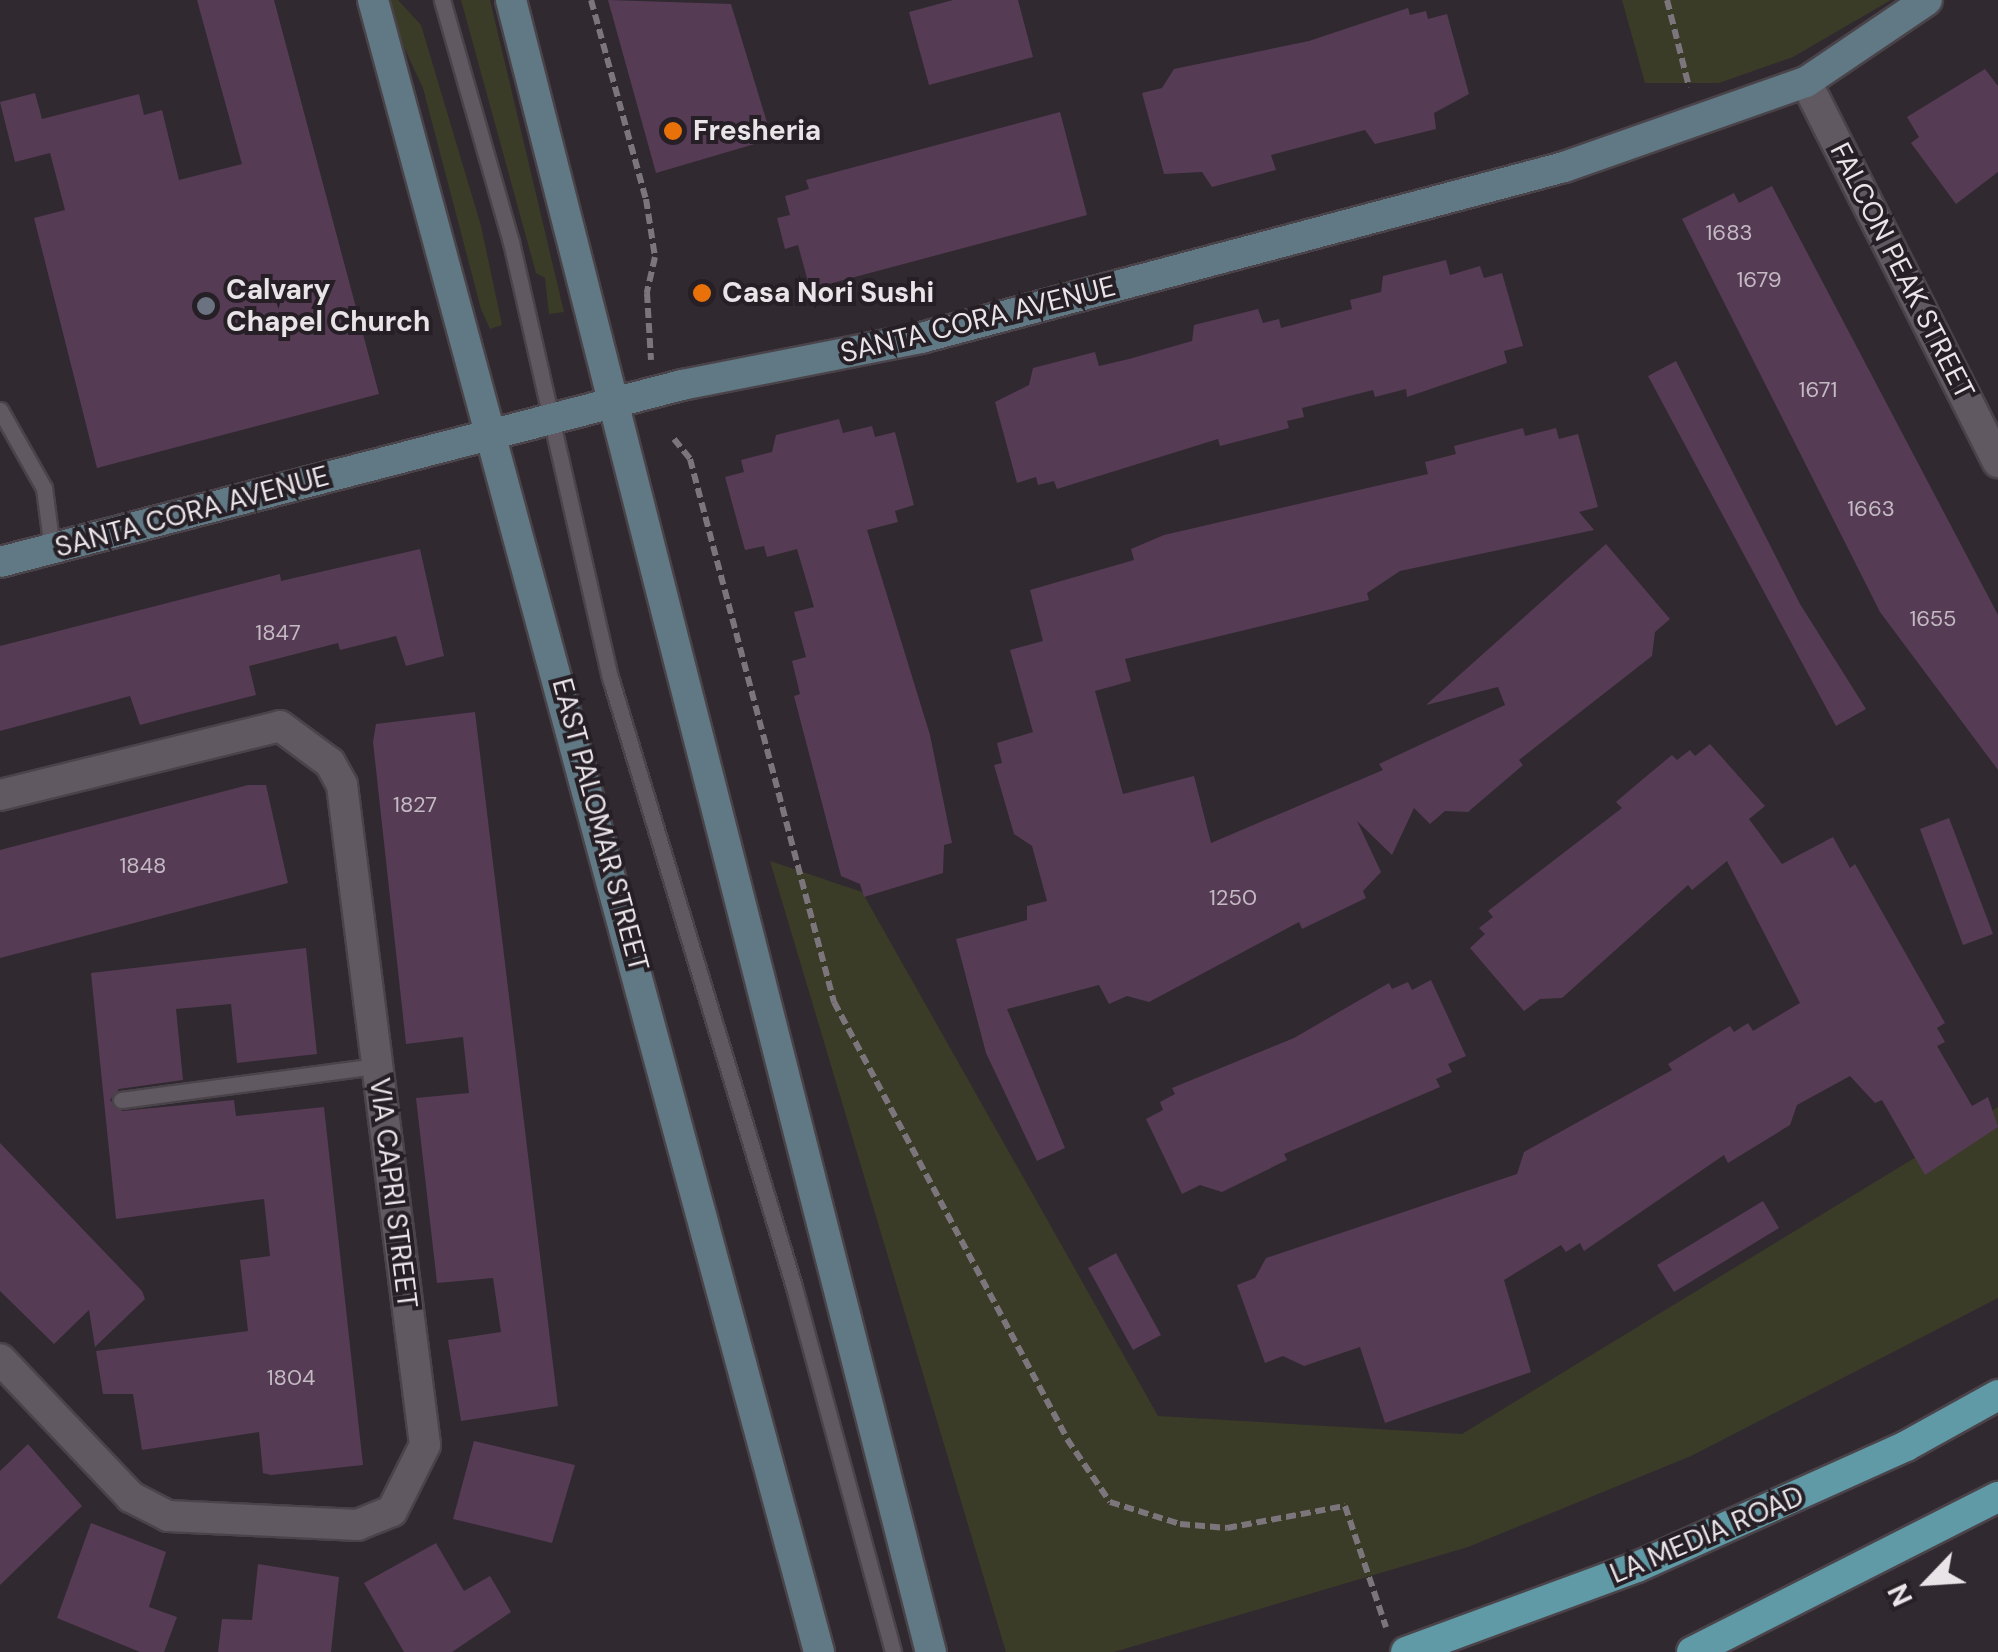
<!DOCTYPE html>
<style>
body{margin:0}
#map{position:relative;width:1998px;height:1652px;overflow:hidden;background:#302930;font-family:"DM Sans",sans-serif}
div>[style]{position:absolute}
.green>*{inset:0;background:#3a3c27}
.building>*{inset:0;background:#553b54}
.path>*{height:6px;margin-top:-3px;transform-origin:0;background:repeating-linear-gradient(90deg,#7c757b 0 10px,transparent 0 15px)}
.roads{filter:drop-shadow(2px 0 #4a444a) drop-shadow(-2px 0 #4a444a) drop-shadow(0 2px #4a444a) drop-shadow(0 -2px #4a444a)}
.lane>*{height:15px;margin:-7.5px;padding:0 7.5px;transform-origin:7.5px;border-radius:7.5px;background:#615961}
.street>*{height:30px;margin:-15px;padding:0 15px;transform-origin:15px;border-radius:15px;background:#615961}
.secondary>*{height:30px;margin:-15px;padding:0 15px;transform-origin:15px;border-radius:15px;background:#607984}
.primary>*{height:30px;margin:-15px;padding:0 15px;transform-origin:15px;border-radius:15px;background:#609aa6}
.dots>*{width:28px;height:28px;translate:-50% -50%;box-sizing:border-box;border:5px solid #261f26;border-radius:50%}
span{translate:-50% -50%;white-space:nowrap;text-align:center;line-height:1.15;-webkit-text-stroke:8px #261f26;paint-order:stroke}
.number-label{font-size:22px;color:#c4bac3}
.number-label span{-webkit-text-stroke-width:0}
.poi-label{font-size:28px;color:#e9e4e8;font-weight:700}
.left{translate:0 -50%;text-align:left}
.street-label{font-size:28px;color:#e9e4e8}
.north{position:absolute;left:1878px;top:1532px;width:100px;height:100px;-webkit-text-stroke:8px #261f26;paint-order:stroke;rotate:245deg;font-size:28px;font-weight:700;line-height:40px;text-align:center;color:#e9e4e8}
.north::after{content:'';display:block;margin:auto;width:35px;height:45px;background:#e9e4e8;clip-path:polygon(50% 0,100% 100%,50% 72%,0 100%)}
</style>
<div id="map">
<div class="green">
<i style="clip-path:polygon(382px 0,398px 0,421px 25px,481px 226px,502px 325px,490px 329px,481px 309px,423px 88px)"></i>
<i style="clip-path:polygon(461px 0,490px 0,564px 312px,549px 314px,545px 278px,536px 273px)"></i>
<i style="clip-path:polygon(1622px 0,1891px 0,1793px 57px,1719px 83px,1645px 83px)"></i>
<i style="clip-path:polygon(770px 861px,862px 892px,1158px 1416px,1462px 1434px,1998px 1107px,1998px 1298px,1691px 1456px,1468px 1547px,1114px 1652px,1006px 1652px)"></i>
</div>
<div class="building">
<i style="clip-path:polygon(197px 0,274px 0,379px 394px,97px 468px,34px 218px,65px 210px,50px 153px,15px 162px,0 102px,35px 93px,42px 119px,139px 94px,144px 115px,162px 110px,179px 180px,242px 164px)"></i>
<i style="clip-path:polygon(608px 0,731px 4px,772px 139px,656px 173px)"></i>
<i style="clip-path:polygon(953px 0,1018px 0,1033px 57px,929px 85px,909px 12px)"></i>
<i style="clip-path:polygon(1408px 8px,1410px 15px,1426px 11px,1428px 19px,1447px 14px,1469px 94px,1434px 113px,1436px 129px,1375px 144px,1365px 130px,1271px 155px,1276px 170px,1212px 187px,1202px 172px,1164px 174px,1142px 93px,1162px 88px,1174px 69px,1309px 41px)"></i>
<i style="clip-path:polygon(1985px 69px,1998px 86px,1998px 172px,1956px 204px,1911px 143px,1919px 137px,1907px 117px)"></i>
<i style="clip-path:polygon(1060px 112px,1087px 215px,810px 289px,798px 245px,785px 249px,777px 218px,790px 215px,785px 196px,809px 189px,806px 180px)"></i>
<i style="clip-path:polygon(1772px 186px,1998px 615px,1998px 770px,1880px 612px,1682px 219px,1734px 193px,1739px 203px)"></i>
<i style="clip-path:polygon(1446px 260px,1450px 275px,1480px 266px,1484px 278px,1502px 273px,1523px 346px,1504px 351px,1507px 363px,1407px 397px,1406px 389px,1375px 397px,1373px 390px,1302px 408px,1304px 417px,1287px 421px,1289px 428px,1220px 446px,1218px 439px,1057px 489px,1054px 481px,1038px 485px,1036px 477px,1017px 483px,995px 402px,1029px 385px,1033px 368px,1095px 352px,1099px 366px,1129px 359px,1192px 341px,1194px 325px,1258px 309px,1263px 323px,1279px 319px,1281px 328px,1352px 309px,1350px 300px,1381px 292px,1383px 276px)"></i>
<i style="clip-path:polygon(1676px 361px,1800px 604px,1866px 709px,1836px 726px,1648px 376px)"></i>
<i style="clip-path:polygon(839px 419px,843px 433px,872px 426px,875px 437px,895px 432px,914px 505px,895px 511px,898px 522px,867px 530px,930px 735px,952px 843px,944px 845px,943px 873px,864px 897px,860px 884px,841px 876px,794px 696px,800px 694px,792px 661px,806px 657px,794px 612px,814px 607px,797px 549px,767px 557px,764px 546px,745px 550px,725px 477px,744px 472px,741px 460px,772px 452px,776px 435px)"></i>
<i style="clip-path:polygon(1523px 428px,1525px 436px,1556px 428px,1559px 439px,1578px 434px,1598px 507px,1579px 512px,1594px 530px,1400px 571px,1367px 593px,1369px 600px,1125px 659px,1131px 681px,1095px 691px,1123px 794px,1194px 776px,1211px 843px,1383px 770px,1379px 764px,1505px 705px,1498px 687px,1426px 705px,1606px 544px,1670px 619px,1655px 632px,1652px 656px,1519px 760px,1523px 765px,1468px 812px,1445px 811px,1430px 824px,1414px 808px,1392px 855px,1357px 821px,1381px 872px,1363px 891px,1366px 898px,1302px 929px,1299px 922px,1149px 1002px,1127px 996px,1109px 1004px,1099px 985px,1007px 1009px,1065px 1148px,1037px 1161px,986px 1053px,956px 939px,1027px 920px,1027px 906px,1047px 901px,1032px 846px,1014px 834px,994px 765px,1002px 763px,997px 743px,1033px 732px,1010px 650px,1043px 641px,1030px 590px,1134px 560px,1131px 549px,1164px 535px,1428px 474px,1425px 462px,1456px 454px,1454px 446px)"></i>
<i style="clip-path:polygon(420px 549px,444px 656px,406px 666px,396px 636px,340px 650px,338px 643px,249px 666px,256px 695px,181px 714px,140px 725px,130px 696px,0 731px,0 646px,280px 574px,281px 581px)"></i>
<i style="clip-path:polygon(475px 712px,558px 1406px,461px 1421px,448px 1340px,501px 1332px,493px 1278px,437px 1283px,416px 1098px,469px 1093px,463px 1037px,406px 1044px,373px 742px,376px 724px)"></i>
<i style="clip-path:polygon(1710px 744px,1765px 806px,1749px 819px,1782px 864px,1833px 837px,1850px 868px,1855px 864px,1945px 1023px,1937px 1028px,1945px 1042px,1937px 1046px,1972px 1106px,1988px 1097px,1998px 1127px,1925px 1175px,1882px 1100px,1875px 1103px,1850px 1076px,1797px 1105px,1790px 1125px,1728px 1163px,1724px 1155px,1584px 1251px,1580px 1243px,1566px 1252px,1561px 1245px,1504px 1280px,1531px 1372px,1385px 1423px,1360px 1347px,1304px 1366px,1283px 1356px,1265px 1363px,1237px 1285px,1255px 1278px,1266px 1258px,1517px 1174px,1524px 1152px,1672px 1070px,1668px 1064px,1730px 1026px,1734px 1032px,1748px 1023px,1753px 1031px,1800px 1003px,1727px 861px,1692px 890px,1688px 885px,1562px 998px,1540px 999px,1524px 1011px,1470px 948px,1485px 934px,1479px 928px,1493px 917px,1488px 911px,1622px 808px,1616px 802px,1643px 779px,1672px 755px,1677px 760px,1690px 750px,1695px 756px)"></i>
<i style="clip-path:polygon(248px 785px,266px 785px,288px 883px,0 958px,0 850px)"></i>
<i style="clip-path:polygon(1949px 818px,1993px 934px,1963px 945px,1920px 829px)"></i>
<i style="clip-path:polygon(306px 948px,317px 1054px,237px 1063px,231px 1004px,176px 1009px,183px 1080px,119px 1089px,110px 1100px,122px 1111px,234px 1100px,236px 1116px,324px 1107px,363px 1465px,271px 1475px,263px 1473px,259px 1432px,142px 1450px,133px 1394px,103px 1394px,96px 1351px,248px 1331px,240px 1260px,270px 1256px,264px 1199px,116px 1219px,91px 973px)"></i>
<i style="clip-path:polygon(1431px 980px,1466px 1056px,1448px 1064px,1452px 1072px,1436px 1079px,1440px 1087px,1284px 1154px,1287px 1160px,1222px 1192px,1200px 1185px,1182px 1194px,1146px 1119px,1163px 1110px,1160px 1102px,1175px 1094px,1172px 1088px,1294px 1038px,1389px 983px,1392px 989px,1408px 982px,1412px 990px)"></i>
<i style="clip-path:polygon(0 1143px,142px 1291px,145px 1299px,95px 1347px,89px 1310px,54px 1344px,0 1291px)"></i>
<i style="clip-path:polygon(1763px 1201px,1779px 1228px,1674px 1292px,1657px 1265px)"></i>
<i style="clip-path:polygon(1116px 1253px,1161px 1335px,1133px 1350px,1088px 1268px)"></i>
<i style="clip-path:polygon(474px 1441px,575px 1465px,552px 1543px,453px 1519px)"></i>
<i style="clip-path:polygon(28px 1444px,82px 1506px,0 1585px,0 1471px)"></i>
<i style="clip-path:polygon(91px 1523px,166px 1552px,149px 1607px,177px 1617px,164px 1652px,140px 1652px,57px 1618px)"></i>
<i style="clip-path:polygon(436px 1543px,464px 1591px,490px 1576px,511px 1612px,452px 1652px,404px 1652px,364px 1583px)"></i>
<i style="clip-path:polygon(258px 1564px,339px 1577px,331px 1652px,218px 1652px,222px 1619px,252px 1620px)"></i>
</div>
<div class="path">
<i style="left:591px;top:0;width:206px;rotate:74.6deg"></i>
<i style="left:646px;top:199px;width:59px;rotate:81.2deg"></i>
<i style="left:655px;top:257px;width:37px;rotate:103deg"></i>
<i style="left:647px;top:293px;width:67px;rotate:86.6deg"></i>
<i style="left:1667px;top:0;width:90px;rotate:75.8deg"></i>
<i style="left:674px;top:439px;width:26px;rotate:51deg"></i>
<i style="left:690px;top:459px;width:562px;rotate:75.15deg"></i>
<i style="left:834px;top:1002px;width:495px;rotate:61.9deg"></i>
<i style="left:1067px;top:1439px;width:76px;rotate:55.7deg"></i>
<i style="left:1110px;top:1502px;width:73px;rotate:17.4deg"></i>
<i style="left:1180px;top:1524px;width:47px;rotate:4.9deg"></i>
<i style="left:1227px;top:1528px;width:120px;rotate:-10.6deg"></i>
<i style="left:1345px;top:1506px;width:128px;rotate:71.3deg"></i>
</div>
<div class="roads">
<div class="lane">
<i style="left:442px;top:0;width:252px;rotate:74.1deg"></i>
<i style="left:511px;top:242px;width:446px;rotate:77.2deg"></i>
<i style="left:610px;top:677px;width:637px;rotate:73.21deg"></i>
<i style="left:794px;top:1287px;width:378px;rotate:74.8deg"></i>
<i style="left:0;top:410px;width:90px;rotate:60.6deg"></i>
<i style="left:44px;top:488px;width:62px;rotate:82.5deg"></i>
<i style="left:121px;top:1100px;width:258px;rotate:-7.6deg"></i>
</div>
<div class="street">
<i style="left:1806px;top:82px;width:426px;rotate:63.2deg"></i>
<i style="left:0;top:795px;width:288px;rotate:-13.8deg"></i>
<i style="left:280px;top:726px;width:62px;rotate:36.5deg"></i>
<i style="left:330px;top:763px;width:25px;rotate:61deg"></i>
<i style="left:342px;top:785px;width:665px;rotate:82.83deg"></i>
<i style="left:425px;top:1445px;width:74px;rotate:116.6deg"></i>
<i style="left:392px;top:1511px;width:37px;rotate:158deg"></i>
<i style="left:358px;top:1525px;width:190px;rotate:-177.3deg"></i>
<i style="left:168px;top:1516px;width:42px;rotate:-152.8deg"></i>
<i style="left:131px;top:1497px;width:190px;rotate:-133.5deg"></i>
</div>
<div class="secondary">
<i style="left:373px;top:0;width:1711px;rotate:74.89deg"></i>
<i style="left:511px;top:0;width:1705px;rotate:75.74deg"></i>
<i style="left:0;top:562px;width:705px;rotate:-14.55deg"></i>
<i style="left:682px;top:385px;width:244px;rotate:-11.1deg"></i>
<i style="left:921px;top:338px;width:665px;rotate:-14.89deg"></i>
<i style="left:1564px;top:167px;width:256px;rotate:-19.4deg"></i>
<i style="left:1806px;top:82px;width:146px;rotate:-34.1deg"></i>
</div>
<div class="primary">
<i style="left:1406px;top:1652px;width:246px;rotate:-20.2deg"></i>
<i style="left:1637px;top:1567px;width:295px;rotate:-24.2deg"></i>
<i style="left:1906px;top:1446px;width:105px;rotate:-29deg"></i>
<i style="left:1692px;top:1652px;width:343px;rotate:-26.9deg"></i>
</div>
</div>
<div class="dots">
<i style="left:673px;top:131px;background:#e8710a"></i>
<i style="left:702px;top:293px;background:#e8710a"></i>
<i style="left:206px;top:306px;background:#6b7280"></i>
</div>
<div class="number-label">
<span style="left:1729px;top:233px">1683</span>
<span style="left:1759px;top:280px">1679</span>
<span style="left:1818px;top:390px">1671</span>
<span style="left:1871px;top:509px">1663</span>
<span style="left:1933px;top:619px">1655</span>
<span style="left:278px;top:633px">1847</span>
<span style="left:415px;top:805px">1827</span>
<span style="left:143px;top:866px">1848</span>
<span style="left:1233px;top:898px">1250</span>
<span style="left:291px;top:1378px">1804</span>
</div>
<div class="poi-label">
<span class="left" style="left:693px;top:131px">Fresheria</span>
<span class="left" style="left:226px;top:306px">Calvary<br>Chapel Church</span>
<span class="left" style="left:722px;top:293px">Casa Nori Sushi</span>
</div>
<div class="street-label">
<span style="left:1902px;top:271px;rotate:63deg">FALCON PEAK STREET</span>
<span style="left:978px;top:320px;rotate:-14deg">SANTA CORA AVENUE</span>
<span style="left:192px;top:512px;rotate:-15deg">SANTA CORA AVENUE</span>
<span style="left:600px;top:825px;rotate:75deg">EAST PALOMAR STREET</span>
<span style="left:393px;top:1193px;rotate:83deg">VIA CAPRI STREET</span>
<span style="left:1707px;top:1535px;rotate:-23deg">LA MEDIA ROAD</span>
</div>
<div class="north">N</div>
</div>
